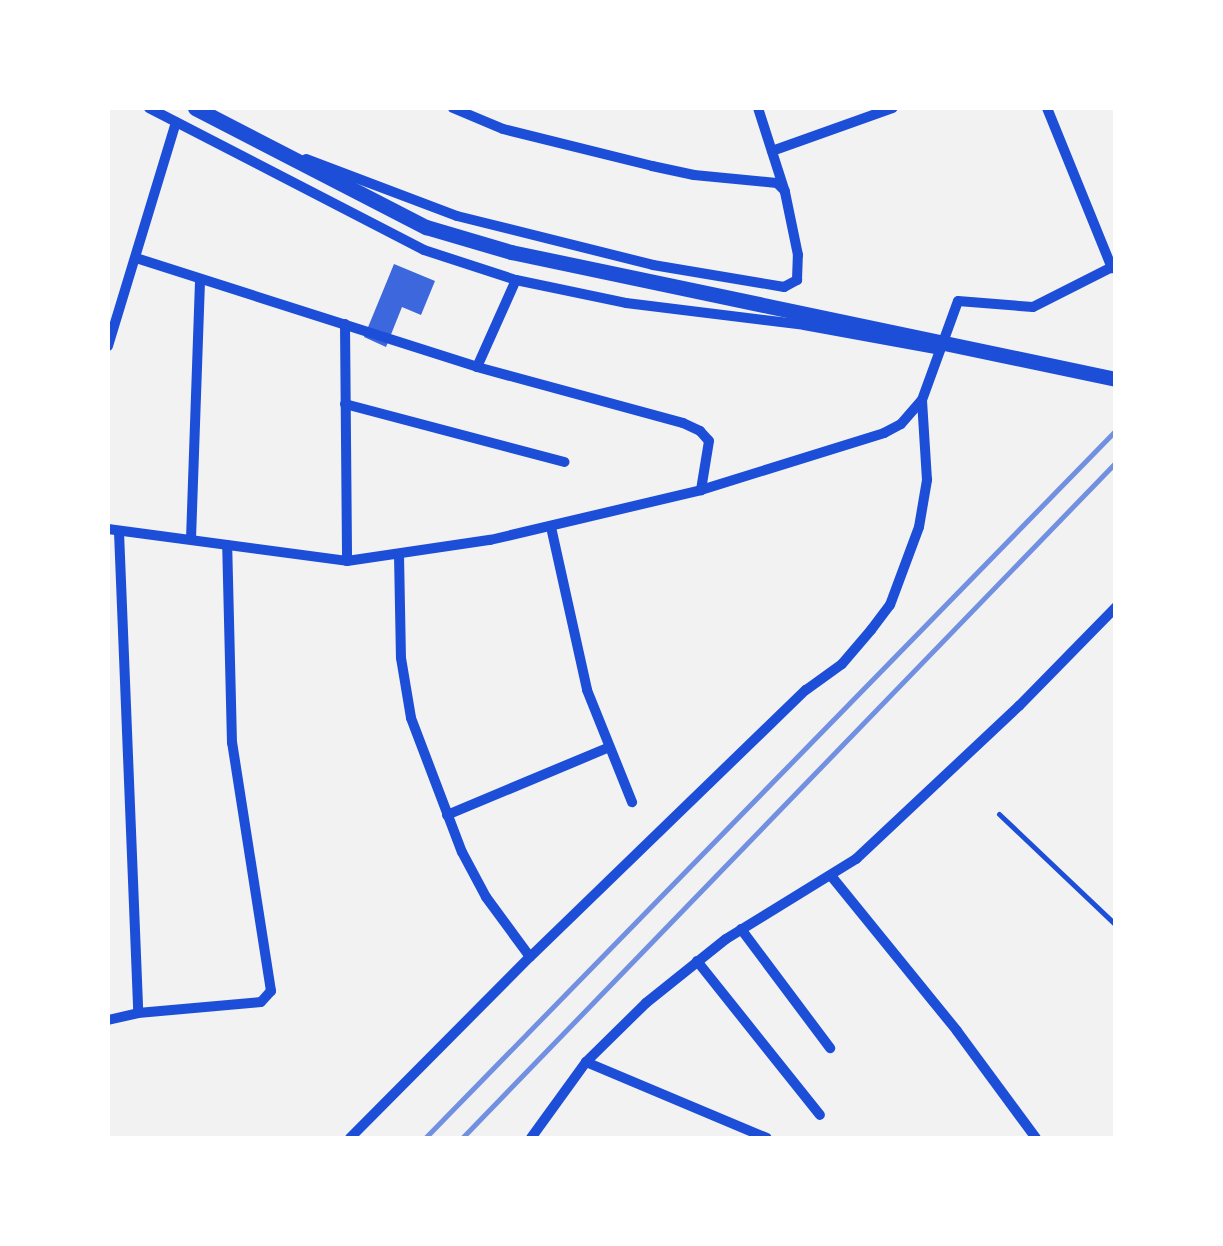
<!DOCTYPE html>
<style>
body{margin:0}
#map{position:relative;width:1223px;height:1246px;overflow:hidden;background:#f2f2f2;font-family:Montserrat,sans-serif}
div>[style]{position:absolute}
.building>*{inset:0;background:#3d67dc}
.service>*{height:5px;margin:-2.5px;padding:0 2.5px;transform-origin:2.5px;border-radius:2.5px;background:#1d4ed8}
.minor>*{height:10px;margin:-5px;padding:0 5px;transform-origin:5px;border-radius:5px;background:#1d4ed8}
.secondary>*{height:15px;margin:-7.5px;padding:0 7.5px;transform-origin:7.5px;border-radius:7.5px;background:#1d4ed8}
.rail>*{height:5px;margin:-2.5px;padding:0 2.5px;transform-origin:2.5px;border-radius:2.5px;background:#7290e2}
span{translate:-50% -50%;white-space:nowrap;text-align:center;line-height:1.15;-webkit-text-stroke:10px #fff;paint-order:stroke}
.frame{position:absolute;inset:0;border:110px solid #fff;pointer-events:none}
</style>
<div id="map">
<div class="building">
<i style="clip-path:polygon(394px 264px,435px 281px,421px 315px,402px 307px,386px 347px,364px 337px)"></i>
</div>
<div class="service">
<i style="left:999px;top:814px;width:161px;rotate:43.5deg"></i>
</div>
<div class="minor">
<i style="left:149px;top:108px;width:309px;rotate:27.3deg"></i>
<i style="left:424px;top:250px;width:97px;rotate:18.1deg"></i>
<i style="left:516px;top:280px;width:112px;rotate:11.8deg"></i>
<i style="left:626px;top:303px;width:179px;rotate:7deg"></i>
<i style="left:804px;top:325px;width:138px;rotate:10.4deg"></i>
<i style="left:453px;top:108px;width:54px;rotate:22.8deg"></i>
<i style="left:503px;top:129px;width:154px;rotate:13.9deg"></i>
<i style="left:652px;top:166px;width:43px;rotate:12.1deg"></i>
<i style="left:694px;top:175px;width:83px;rotate:5.5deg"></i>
<i style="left:777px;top:183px;width:11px;rotate:45deg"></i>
<i style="left:1047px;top:108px;width:173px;rotate:67.9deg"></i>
<i style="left:772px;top:151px;width:128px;rotate:-19.6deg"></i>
<i style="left:306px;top:159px;width:161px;rotate:20.7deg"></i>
<i style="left:457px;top:216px;width:202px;rotate:14deg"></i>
<i style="left:653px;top:265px;width:133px;rotate:9.5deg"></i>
<i style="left:784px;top:287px;width:15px;rotate:-28deg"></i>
<i style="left:797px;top:280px;width:25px;rotate:-88deg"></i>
<i style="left:798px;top:255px;width:64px;rotate:-101.7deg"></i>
<i style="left:785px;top:192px;width:88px;rotate:-107.8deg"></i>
<i style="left:136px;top:258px;width:358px;rotate:17.7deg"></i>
<i style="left:477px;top:367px;width:213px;rotate:15.2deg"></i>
<i style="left:683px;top:423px;width:19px;rotate:25deg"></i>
<i style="left:700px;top:431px;width:13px;rotate:48deg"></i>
<i style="left:709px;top:441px;width:50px;rotate:99.3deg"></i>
<i style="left:345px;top:324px;width:237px;rotate:89.5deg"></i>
<i style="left:108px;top:346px;width:234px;rotate:-73.1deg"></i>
<i style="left:477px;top:367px;width:95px;rotate:-65.9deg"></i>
<i style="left:345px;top:404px;width:227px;rotate:14.8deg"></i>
<i style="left:551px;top:527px;width:167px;rotate:77.5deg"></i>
<i style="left:587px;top:690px;width:121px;rotate:68.1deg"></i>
<i style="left:108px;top:529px;width:241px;rotate:7.6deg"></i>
<i style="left:347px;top:561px;width:145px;rotate:-8.4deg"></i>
<i style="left:490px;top:540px;width:217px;rotate:-13.3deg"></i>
<i style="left:701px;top:490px;width:192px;rotate:-17.3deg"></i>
<i style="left:884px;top:433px;width:19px;rotate:-28deg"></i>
<i style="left:901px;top:424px;width:32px;rotate:-49deg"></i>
<i style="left:922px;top:400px;width:105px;rotate:-70deg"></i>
<i style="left:958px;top:301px;width:75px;rotate:4.6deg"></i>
<i style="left:1033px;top:307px;width:93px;rotate:-26.8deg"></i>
<i style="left:119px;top:532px;width:481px;rotate:87.7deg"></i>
<i style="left:191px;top:539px;width:259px;rotate:-88deg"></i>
<i style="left:399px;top:555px;width:103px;rotate:88.9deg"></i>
<i style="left:401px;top:658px;width:61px;rotate:80.5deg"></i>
<i style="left:411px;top:718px;width:143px;rotate:69.2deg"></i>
<i style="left:462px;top:852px;width:51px;rotate:61.9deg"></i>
<i style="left:486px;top:897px;width:74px;rotate:53.7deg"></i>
<i style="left:447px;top:815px;width:173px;rotate:-22.7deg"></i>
<i style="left:832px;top:877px;width:198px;rotate:50.9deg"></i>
<i style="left:957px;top:1031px;width:133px;rotate:53.6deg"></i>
<i style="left:741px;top:929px;width:149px;rotate:53.2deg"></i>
<i style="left:697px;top:961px;width:197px;rotate:51.4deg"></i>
<i style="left:108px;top:1020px;width:31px;rotate:-13deg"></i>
<i style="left:138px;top:1013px;width:123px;rotate:-5.1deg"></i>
<i style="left:261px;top:1002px;width:15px;rotate:-48deg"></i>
<i style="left:271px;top:991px;width:251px;rotate:-98.9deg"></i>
<i style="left:232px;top:743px;width:198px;rotate:-91.4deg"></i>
<i style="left:586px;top:1062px;width:196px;rotate:22.8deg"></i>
<i style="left:350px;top:1138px;width:255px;rotate:-45.2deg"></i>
<i style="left:530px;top:957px;width:384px;rotate:-44.1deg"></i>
<i style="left:806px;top:690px;width:44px;rotate:-35.8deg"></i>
<i style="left:842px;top:664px;width:45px;rotate:-49.5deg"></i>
<i style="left:871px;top:630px;width:31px;rotate:-53deg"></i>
<i style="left:890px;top:605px;width:83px;rotate:-69.6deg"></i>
<i style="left:919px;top:527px;width:48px;rotate:-80.3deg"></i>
<i style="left:927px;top:480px;width:79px;rotate:-93.6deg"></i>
<i style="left:531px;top:1138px;width:94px;rotate:-54.1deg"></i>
<i style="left:586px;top:1062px;width:84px;rotate:-44.5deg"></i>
<i style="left:646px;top:1003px;width:102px;rotate:-38.7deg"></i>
<i style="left:726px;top:939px;width:153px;rotate:-31.6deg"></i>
<i style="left:856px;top:859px;width:224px;rotate:-43.2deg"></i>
<i style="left:1019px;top:706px;width:139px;rotate:-45.6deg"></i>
</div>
<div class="secondary">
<i style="left:195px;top:108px;width:260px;rotate:27.3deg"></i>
<i style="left:426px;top:227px;width:89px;rotate:16.4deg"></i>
<i style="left:511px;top:252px;width:618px;rotate:11.86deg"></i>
</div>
<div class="rail">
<i style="left:425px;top:1138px;width:989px;rotate:-45.7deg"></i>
<i style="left:462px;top:1138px;width:941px;rotate:-45.95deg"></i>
</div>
<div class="frame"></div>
</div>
